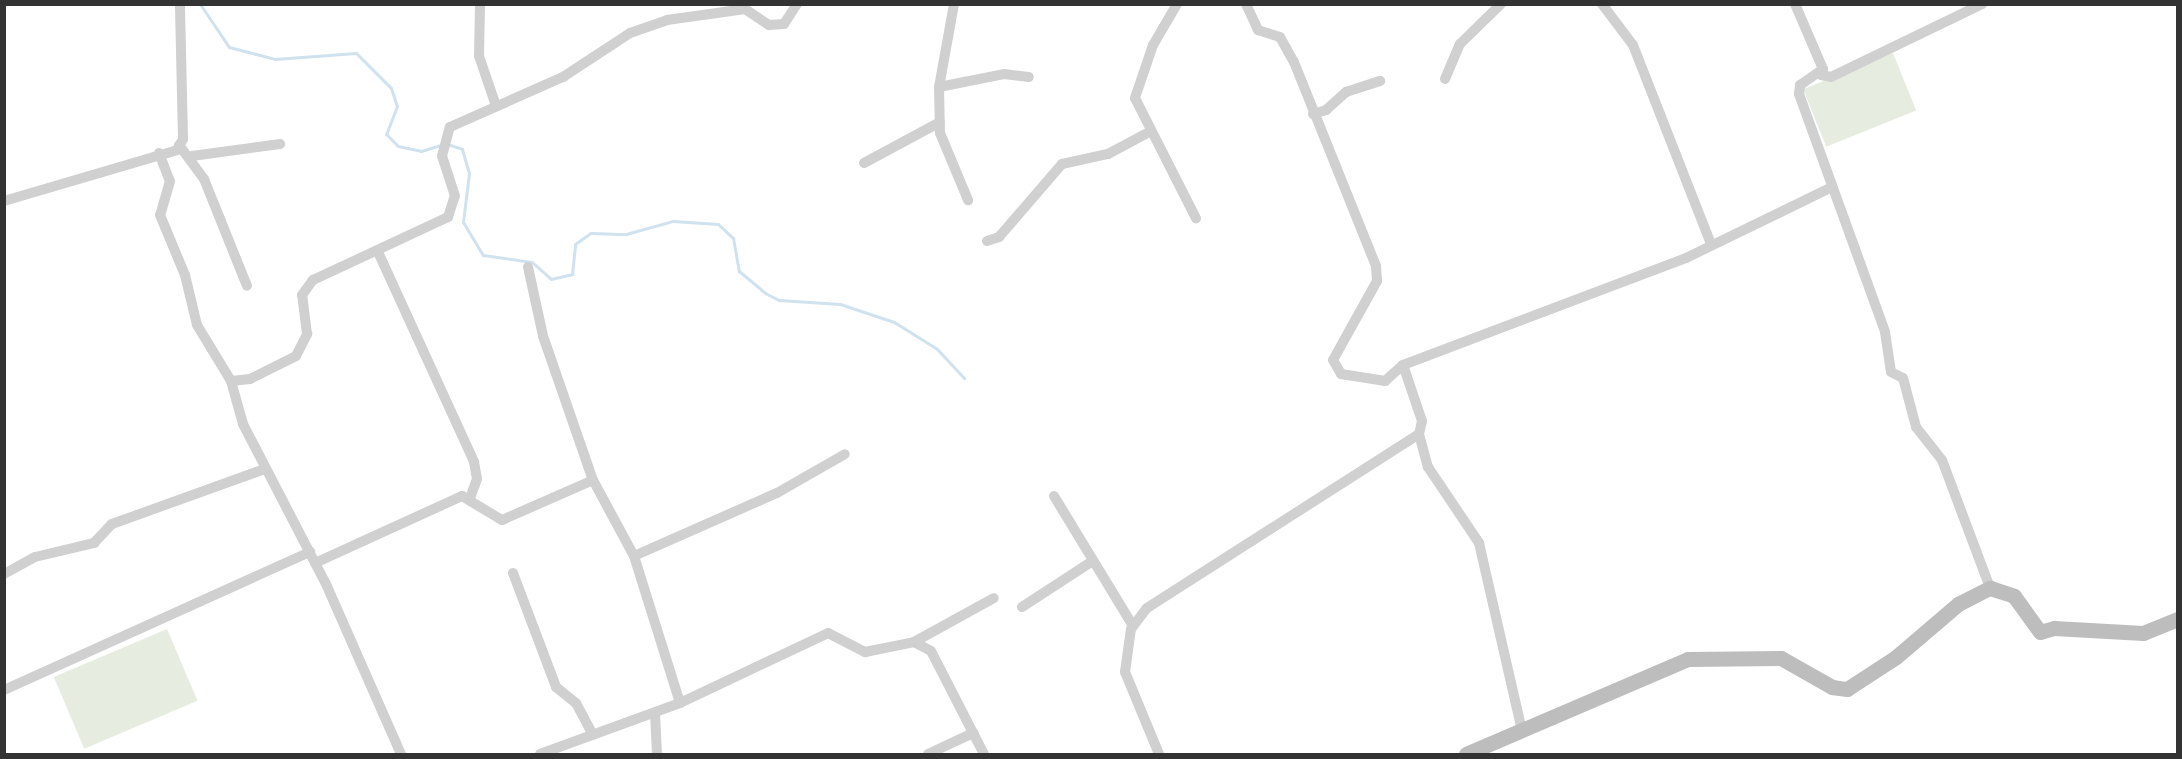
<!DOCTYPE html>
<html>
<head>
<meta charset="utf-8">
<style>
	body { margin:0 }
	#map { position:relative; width:2182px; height:759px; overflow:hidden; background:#fff; font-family:Arial,sans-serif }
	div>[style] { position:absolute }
	.green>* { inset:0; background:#e6ecdf; transform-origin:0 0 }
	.stream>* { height:3px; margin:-1.5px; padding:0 1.5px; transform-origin:1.5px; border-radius:1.5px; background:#cfe2ee }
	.street>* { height:10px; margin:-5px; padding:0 5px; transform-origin:5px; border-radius:5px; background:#d0d0d0 }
	.secondary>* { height:15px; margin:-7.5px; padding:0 7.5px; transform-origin:7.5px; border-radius:7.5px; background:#bdbdbd }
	span { translate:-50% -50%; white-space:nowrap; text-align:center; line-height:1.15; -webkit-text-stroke:6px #fff; paint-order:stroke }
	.frame { position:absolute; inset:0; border:6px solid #333; pointer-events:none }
</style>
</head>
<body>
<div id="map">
	<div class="green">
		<i style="left:1893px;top:53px;width:62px;height:97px;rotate:68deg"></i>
		<i style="left:167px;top:629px;width:78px;height:123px;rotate:67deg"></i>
	</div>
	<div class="stream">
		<i style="left:200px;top:4px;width:52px;rotate:56deg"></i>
		<i style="left:229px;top:47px;width:48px;rotate:14.6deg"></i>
		<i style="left:275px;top:59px;width:81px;rotate:-4.2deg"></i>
		<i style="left:356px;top:53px;width:49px;rotate:45deg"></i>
		<i style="left:391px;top:88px;width:19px;rotate:72deg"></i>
		<i style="left:397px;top:106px;width:30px;rotate:111deg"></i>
		<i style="left:386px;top:134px;width:17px;rotate:45deg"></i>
		<i style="left:398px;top:146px;width:24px;rotate:12deg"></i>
		<i style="left:421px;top:151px;width:21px;rotate:-17deg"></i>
		<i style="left:447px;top:144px;width:16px;rotate:18deg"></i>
		<i style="left:462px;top:149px;width:25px;rotate:74deg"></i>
		<i style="left:469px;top:173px;width:49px;rotate:97deg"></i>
		<i style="left:463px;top:222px;width:39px;rotate:59deg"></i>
		<i style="left:483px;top:255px;width:49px;rotate:8.1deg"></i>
		<i style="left:532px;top:262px;width:25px;rotate:42deg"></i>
		<i style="left:551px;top:279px;width:22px;rotate:-13deg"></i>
		<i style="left:572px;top:274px;width:30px;rotate:-84deg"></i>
		<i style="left:575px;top:244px;width:19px;rotate:-35deg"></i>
		<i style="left:591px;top:233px;width:35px;rotate:2deg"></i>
		<i style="left:626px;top:234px;width:49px;rotate:-15.5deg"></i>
		<i style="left:673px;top:221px;width:45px;rotate:3.8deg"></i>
		<i style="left:718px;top:224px;width:21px;rotate:43deg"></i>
		<i style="left:733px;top:238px;width:34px;rotate:80deg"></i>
		<i style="left:739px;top:271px;width:34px;rotate:40deg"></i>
		<i style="left:765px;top:293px;width:16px;rotate:27deg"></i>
		<i style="left:779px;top:300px;width:61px;rotate:3.8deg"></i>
		<i style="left:840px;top:304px;width:57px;rotate:18.4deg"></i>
		<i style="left:894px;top:322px;width:51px;rotate:32.1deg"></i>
		<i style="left:937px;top:349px;width:40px;rotate:47deg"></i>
	</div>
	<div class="street">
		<i style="left:480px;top:4px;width:52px;rotate:91.1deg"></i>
		<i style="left:479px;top:56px;width:53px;rotate:71.2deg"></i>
		<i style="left:954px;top:4px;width:84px;rotate:100.2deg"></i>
		<i style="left:939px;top:87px;width:46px;rotate:88.8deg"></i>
		<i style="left:940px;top:133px;width:73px;rotate:67.3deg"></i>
		<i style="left:1177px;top:4px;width:48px;rotate:120.3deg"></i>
		<i style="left:1153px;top:45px;width:56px;rotate:108.8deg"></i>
		<i style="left:1135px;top:98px;width:135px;rotate:63.1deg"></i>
		<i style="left:1246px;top:4px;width:29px;rotate:65deg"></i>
		<i style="left:1258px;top:30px;width:23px;rotate:18deg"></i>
		<i style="left:1280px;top:37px;width:29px;rotate:61deg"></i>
		<i style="left:1294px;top:62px;width:220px;rotate:68.1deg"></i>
		<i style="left:1376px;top:266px;width:15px;rotate:86deg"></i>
		<i style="left:1377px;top:281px;width:90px;rotate:119.1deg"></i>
		<i style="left:1333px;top:360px;width:16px;rotate:60deg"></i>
		<i style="left:1341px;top:374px;width:45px;rotate:9deg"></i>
		<i style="left:1385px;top:381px;width:24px;rotate:-42deg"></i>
		<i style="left:1602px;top:4px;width:51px;rotate:52.9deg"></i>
		<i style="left:1633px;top:45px;width:214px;rotate:68.6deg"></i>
		<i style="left:1795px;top:4px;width:71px;rotate:66.7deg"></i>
		<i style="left:1823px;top:69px;width:28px;rotate:145deg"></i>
		<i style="left:1800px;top:85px;width:9px;rotate:96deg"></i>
		<i style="left:1799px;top:94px;width:253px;rotate:70.1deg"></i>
		<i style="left:1885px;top:332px;width:40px;rotate:81.5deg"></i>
		<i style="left:1891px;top:372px;width:13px;rotate:27deg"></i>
		<i style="left:1903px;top:378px;width:51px;rotate:75.1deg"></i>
		<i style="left:1916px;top:427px;width:42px;rotate:51.8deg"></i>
		<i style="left:1942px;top:460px;width:137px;rotate:69.4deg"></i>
		<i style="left:1821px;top:75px;width:10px;rotate:11deg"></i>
		<i style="left:1831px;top:77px;width:168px;rotate:-25.8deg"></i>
		<i style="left:1445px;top:79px;width:38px;rotate:-67deg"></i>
		<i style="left:1460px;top:44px;width:57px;rotate:-44.3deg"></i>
		<i style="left:939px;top:87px;width:66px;rotate:-11.3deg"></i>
		<i style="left:1004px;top:74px;width:25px;rotate:7deg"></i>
		<i style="left:1313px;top:114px;width:14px;rotate:-17deg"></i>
		<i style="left:1326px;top:110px;width:27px;rotate:-42deg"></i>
		<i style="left:1346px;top:92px;width:36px;rotate:-18deg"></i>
		<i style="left:179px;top:145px;width:42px;rotate:53.7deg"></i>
		<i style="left:204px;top:179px;width:115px;rotate:68.1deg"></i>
		<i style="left:159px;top:153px;width:30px;rotate:69deg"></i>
		<i style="left:170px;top:181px;width:35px;rotate:106deg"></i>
		<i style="left:160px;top:215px;width:65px;rotate:67.4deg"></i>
		<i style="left:185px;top:275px;width:51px;rotate:76.5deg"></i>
		<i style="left:197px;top:325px;width:66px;rotate:58.7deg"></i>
		<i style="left:231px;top:381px;width:45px;rotate:74.4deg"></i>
		<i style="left:243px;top:424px;width:180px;rotate:62.6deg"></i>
		<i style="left:326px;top:584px;width:186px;rotate:66.2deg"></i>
		<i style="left:192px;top:156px;width:89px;rotate:-7.8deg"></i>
		<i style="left:864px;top:163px;width:86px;rotate:-28.3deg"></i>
		<i style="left:4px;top:201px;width:180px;rotate:-16.4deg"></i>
		<i style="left:177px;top:150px;width:13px;rotate:-61deg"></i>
		<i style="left:183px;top:139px;width:135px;rotate:-91.3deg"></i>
		<i style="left:987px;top:241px;width:13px;rotate:-18deg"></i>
		<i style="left:999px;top:237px;width:96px;rotate:-49.2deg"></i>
		<i style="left:1062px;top:164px;width:47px;rotate:-12.3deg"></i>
		<i style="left:1108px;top:154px;width:47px;rotate:-28.2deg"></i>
		<i style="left:378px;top:252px;width:231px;rotate:65.4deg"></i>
		<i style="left:474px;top:462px;width:17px;rotate:80deg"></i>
		<i style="left:477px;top:479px;width:20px;rotate:110deg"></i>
		<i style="left:528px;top:267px;width:71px;rotate:77.7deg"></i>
		<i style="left:543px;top:336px;width:152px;rotate:70.9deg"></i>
		<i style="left:593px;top:480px;width:86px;rotate:61.7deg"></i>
		<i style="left:634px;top:556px;width:154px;rotate:72.6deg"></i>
		<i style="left:231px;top:381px;width:19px;rotate:-6deg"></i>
		<i style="left:250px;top:379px;width:51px;rotate:-26.6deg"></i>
		<i style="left:296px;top:356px;width:25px;rotate:-63deg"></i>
		<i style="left:307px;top:334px;width:39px;rotate:-97deg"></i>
		<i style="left:302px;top:295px;width:19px;rotate:-54deg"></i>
		<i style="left:313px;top:280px;width:149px;rotate:-25deg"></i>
		<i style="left:448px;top:217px;width:22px;rotate:-72deg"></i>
		<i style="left:455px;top:196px;width:42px;rotate:-108deg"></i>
		<i style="left:442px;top:156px;width:30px;rotate:-75deg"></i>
		<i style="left:450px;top:127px;width:124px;rotate:-23.9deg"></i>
		<i style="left:563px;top:77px;width:80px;rotate:-33.3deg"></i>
		<i style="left:630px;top:33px;width:39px;rotate:-19deg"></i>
		<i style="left:667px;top:20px;width:79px;rotate:-8deg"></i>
		<i style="left:745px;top:9px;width:29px;rotate:34deg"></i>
		<i style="left:769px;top:25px;width:15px;rotate:-4deg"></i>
		<i style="left:784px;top:24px;width:24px;rotate:-57deg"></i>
		<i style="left:1419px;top:434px;width:34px;rotate:75deg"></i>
		<i style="left:1428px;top:467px;width:92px;rotate:56.1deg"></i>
		<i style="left:1479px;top:543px;width:192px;rotate:77.1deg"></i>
		<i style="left:1054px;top:496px;width:152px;rotate:58.7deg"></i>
		<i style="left:634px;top:556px;width:156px;rotate:-23.8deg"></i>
		<i style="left:777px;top:493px;width:78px;rotate:-29.8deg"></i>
		<i style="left:315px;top:563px;width:162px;rotate:-24.5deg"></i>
		<i style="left:462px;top:496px;width:47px;rotate:31deg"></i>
		<i style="left:502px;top:520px;width:99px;rotate:-23.7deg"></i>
		<i style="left:513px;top:573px;width:122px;rotate:69.3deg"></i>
		<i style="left:556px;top:687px;width:26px;rotate:39deg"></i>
		<i style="left:576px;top:703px;width:36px;rotate:62deg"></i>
		<i style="left:4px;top:574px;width:35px;rotate:-29deg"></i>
		<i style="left:35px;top:557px;width:61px;rotate:-13.3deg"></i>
		<i style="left:94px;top:543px;width:26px;rotate:-47deg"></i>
		<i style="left:112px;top:524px;width:163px;rotate:-19.8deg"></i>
		<i style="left:1022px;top:607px;width:82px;rotate:-33.1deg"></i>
		<i style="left:914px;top:642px;width:91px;rotate:-28.8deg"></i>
		<i style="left:4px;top:690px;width:336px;rotate:-24.3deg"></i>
		<i style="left:655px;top:713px;width:41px;rotate:87.2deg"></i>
		<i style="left:540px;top:754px;width:149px;rotate:-20deg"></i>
		<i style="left:680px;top:703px;width:164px;rotate:-25.3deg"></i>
		<i style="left:828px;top:633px;width:42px;rotate:27.2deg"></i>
		<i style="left:865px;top:652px;width:50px;rotate:-11.5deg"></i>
		<i style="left:914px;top:642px;width:19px;rotate:28deg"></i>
		<i style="left:931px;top:651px;width:116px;rotate:62.8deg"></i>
		<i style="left:928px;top:754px;width:50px;rotate:-25deg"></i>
		<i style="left:1159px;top:754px;width:89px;rotate:-112.5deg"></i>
		<i style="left:1125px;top:672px;width:43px;rotate:-82.1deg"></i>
		<i style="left:1131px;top:629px;width:26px;rotate:-53deg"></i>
		<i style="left:1147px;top:608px;width:323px;rotate:-32.6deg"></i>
		<i style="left:1419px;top:434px;width:13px;rotate:-77deg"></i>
		<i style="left:1422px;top:421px;width:59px;rotate:-108.7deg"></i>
		<i style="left:1403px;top:365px;width:303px;rotate:-20.7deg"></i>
		<i style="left:1686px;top:258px;width:160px;rotate:-25.9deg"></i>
	</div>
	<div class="secondary">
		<i style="left:1466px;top:754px;width:241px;rotate:-23.2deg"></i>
		<i style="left:1688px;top:659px;width:93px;rotate:-0.6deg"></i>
		<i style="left:1781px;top:658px;width:59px;rotate:29.6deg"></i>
		<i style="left:1832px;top:687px;width:15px;rotate:8deg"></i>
		<i style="left:1847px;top:689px;width:59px;rotate:-33.1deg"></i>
		<i style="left:1896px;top:657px;width:82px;rotate:-40.5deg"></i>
		<i style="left:1958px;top:604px;width:36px;rotate:-27deg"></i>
		<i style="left:1990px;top:588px;width:25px;rotate:18deg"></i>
		<i style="left:2014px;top:596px;width:44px;rotate:54.2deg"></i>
		<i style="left:2040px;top:632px;width:15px;rotate:-16deg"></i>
		<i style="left:2054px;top:628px;width:89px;rotate:3.2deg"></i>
		<i style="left:2143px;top:633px;width:38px;rotate:-22deg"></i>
	</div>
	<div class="frame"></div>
</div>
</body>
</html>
